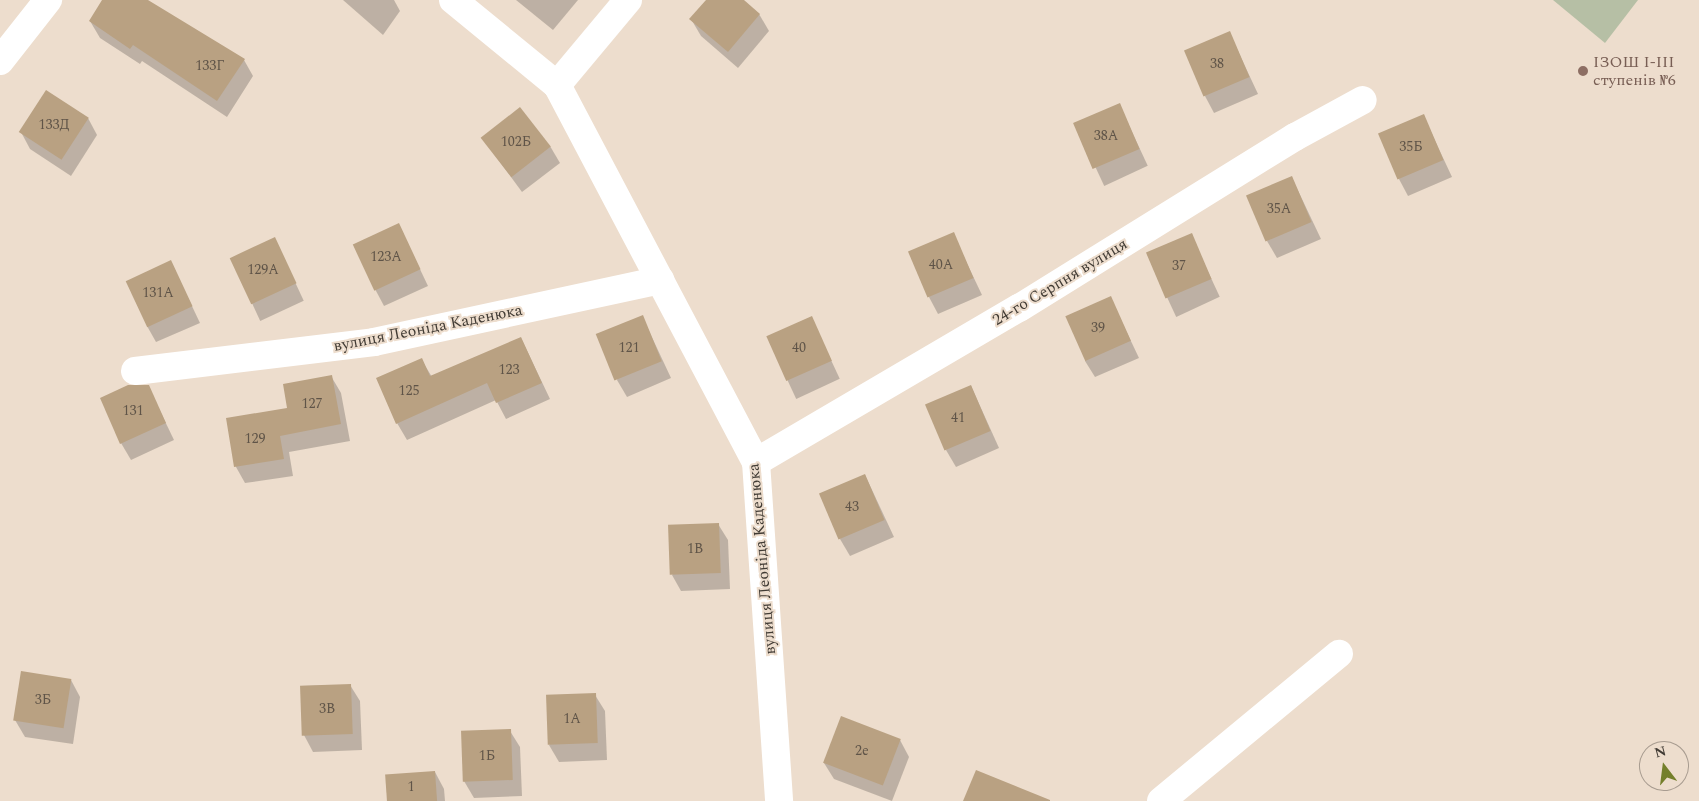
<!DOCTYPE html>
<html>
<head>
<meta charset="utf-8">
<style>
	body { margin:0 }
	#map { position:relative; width:1699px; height:801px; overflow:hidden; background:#edddcd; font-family:Spectral,serif }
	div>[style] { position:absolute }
	.green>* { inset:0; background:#b6bfa5 }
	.shadow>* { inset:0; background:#0003; transform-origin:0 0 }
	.building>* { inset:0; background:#b9a182; transform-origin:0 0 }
	.minor>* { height:28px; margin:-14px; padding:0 14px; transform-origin:14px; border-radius:14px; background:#fff }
	.dots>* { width:14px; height:14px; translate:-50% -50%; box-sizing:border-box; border:2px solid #edddcd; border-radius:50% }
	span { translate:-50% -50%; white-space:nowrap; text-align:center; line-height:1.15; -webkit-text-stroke:4px #edddcd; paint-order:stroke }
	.number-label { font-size:14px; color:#5f5448 }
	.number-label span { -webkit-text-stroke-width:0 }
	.education-label { font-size:16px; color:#785e54 }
	.left { translate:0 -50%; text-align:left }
	.street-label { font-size:16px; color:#413b34 }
	.north { position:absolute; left:1639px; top:741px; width:50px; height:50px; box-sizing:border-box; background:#edddcd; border:1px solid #a89c90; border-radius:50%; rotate:345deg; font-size:14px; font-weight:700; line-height:20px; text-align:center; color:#413b34 }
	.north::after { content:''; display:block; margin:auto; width:18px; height:22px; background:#747f2b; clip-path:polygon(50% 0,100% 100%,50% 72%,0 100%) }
</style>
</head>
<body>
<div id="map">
	<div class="green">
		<i style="clip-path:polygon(1553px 0,1638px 0,1605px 43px)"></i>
	</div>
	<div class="shadow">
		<i style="clip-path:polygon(104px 0,146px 0,244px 60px,253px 76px,227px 117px,142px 61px,140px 64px,100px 38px,90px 21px)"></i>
		<i style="clip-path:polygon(343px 0,394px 0,400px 11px,383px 35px)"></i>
		<i style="clip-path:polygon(516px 0,578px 0,553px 30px)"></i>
		<i style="clip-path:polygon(707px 0,743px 0,759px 14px,769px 31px,738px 68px,701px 36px,691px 19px)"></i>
		<i style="clip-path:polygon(1229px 32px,1258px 94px,1214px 113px,1205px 96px)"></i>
		<i style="left:1119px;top:104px;width:68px;height:48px;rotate:65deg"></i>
		<i style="clip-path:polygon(1423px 115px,1452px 177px,1408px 196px,1399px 179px)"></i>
		<i style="clip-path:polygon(88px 118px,97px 135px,71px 176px,30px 149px,21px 132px)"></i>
		<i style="clip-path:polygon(483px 139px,550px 146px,560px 163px,522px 192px)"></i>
		<i style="clip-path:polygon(1292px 178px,1321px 239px,1277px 258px,1267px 241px)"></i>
		<i style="clip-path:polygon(399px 225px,428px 286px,384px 306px,375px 289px)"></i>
		<i style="clip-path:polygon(953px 234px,982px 295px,938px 314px,929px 297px)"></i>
		<i style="left:1191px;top:235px;width:68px;height:48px;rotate:65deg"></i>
		<i style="left:275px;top:239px;width:68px;height:48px;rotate:65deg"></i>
		<i style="clip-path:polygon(171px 262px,200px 323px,156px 342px,147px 326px)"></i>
		<i style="clip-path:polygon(1110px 297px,1139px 358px,1095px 377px,1085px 361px)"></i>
		<i style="clip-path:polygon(642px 316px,671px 378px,627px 397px,617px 380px)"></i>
		<i style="left:811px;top:317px;width:68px;height:48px;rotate:65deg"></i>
		<i style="clip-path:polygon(521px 338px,550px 399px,506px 419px,496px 400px,407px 440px,397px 423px,421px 359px,432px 377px)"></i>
		<i style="clip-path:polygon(331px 376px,341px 393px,350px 441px,289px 452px,293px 476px,245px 483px,236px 467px,227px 419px,289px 409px)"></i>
		<i style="clip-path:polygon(148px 386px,174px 440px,131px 460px,121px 443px)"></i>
		<i style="clip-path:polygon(971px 386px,999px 448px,956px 467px,946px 450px)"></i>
		<i style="clip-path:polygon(865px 475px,894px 537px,850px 556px,840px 539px)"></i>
		<i style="clip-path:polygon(718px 524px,728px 540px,730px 589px,681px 591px,672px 575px)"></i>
		<i style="clip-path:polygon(71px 680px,80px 697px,73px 744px,25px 737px,15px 720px)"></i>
		<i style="clip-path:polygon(350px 685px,360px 701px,362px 750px,313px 752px,304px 735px,301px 686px)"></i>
		<i style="clip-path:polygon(595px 695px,605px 711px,607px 760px,559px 762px,549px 745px)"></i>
		<i style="clip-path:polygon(510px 731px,520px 747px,522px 796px,474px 798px,464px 781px)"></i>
		<i style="clip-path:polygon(900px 740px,909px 757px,892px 801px,834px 779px,824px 763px)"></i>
		<i style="clip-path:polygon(435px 772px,444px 789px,445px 801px,388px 801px)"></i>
	</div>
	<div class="building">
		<i style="clip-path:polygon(102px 0,148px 0,245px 59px,217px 101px,133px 45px,130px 49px,89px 21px)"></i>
		<i style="clip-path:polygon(706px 0,744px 0,760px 14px,728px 52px,689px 19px)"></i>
		<i style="left:1230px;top:31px;width:50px;height:50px;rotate:67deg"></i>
		<i style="left:46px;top:90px;width:51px;height:50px;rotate:33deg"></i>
		<i style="left:1120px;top:103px;width:50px;height:51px;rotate:67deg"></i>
		<i style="left:520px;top:107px;width:50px;height:50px;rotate:52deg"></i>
		<i style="left:1424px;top:114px;width:50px;height:50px;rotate:67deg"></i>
		<i style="left:1292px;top:176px;width:50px;height:50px;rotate:67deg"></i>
		<i style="left:399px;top:223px;width:51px;height:51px;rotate:65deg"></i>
		<i style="left:954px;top:232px;width:50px;height:50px;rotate:67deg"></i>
		<i style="left:1192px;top:233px;width:50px;height:50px;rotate:67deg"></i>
		<i style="left:275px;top:237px;width:51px;height:50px;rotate:65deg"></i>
		<i style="left:171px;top:260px;width:51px;height:50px;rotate:65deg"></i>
		<i style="left:1111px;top:296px;width:49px;height:50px;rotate:66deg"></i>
		<i style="left:643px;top:315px;width:50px;height:51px;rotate:68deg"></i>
		<i style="left:812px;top:316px;width:49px;height:50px;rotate:66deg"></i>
		<i style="clip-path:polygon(521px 337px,542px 383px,496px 403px,487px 383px,396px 424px,376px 378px,422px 358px,430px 376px)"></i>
		<i style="clip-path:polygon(332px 375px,341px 424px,280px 436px,284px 459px,234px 467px,226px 418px,287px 408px,283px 384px)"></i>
		<i style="clip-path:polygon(128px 385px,149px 385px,166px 423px,120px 444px,100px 398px)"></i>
		<i style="left:971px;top:385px;width:50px;height:50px;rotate:67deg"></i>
		<i style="left:865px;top:474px;width:50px;height:50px;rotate:67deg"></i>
		<i style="left:719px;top:523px;width:50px;height:51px;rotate:88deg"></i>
		<i style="left:21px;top:671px;width:51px;height:50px;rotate:9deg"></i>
		<i style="left:351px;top:684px;width:50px;height:51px;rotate:88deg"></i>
		<i style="left:596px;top:693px;width:50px;height:50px;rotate:88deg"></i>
		<i style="left:841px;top:716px;width:64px;height:50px;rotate:21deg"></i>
		<i style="left:511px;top:729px;width:51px;height:50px;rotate:88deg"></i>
		<i style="clip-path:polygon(976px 770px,1050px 800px,1050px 801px,963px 801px)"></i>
		<i style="left:435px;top:771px;width:30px;height:50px;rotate:86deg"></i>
	</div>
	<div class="minor">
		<i style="left:453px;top:0;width:134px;rotate:39.3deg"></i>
		<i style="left:628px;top:0;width:111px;rotate:129.9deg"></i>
		<i style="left:557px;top:85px;width:426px;rotate:62.2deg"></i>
		<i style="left:756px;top:462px;width:340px;rotate:86.1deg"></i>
		<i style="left:0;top:61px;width:78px;rotate:-51.8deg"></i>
		<i style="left:135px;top:371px;width:241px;rotate:-6.9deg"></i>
		<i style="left:374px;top:342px;width:293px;rotate:-12.2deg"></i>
		<i style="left:756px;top:462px;width:305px;rotate:-30.4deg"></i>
		<i style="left:1019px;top:308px;width:325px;rotate:-31.8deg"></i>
		<i style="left:1295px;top:137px;width:77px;rotate:-28.6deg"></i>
		<i style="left:1161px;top:801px;width:231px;rotate:-39.6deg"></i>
	</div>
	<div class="dots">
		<i style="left:1583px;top:71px;background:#8d6e63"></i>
	</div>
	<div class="number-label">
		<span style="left:1217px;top:64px">38</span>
		<span style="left:210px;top:66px">133Г</span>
		<span style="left:54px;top:125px">133Д</span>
		<span style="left:1106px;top:136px">38А</span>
		<span style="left:516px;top:142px">102Б</span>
		<span style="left:1411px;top:147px">35Б</span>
		<span style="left:1279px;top:209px">35А</span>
		<span style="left:386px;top:257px">123А</span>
		<span style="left:941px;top:265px">40А</span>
		<span style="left:1179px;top:266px">37</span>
		<span style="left:263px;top:270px">129А</span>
		<span style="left:158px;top:293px">131А</span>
		<span style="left:1098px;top:328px">39</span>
		<span style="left:629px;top:348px">121</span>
		<span style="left:799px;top:348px">40</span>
		<span style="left:509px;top:370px">123</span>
		<span style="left:409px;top:391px">125</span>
		<span style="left:312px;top:404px">127</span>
		<span style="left:133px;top:411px">131</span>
		<span style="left:958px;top:418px">41</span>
		<span style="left:255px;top:439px">129</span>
		<span style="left:852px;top:507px">43</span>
		<span style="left:695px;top:549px">1В</span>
		<span style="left:43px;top:700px">3Б</span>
		<span style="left:327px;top:709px">3В</span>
		<span style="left:572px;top:719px">1А</span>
		<span style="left:862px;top:751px">2е</span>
		<span style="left:487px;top:756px">1Б</span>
		<span style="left:411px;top:787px">1</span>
	</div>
	<div class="education-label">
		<span class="left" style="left:1593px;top:71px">ІЗОШ І-ІІІ<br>ступенів №6</span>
	</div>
	<div class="street-label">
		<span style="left:1060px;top:282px;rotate:-31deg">24-го Серпня вулиця</span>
		<span style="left:428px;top:328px;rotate:-11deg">вулиця Леоніда Каденюка</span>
		<span style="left:762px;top:559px;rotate:-95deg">вулиця Леоніда Каденюка</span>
	</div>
	<div class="north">N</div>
</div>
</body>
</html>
